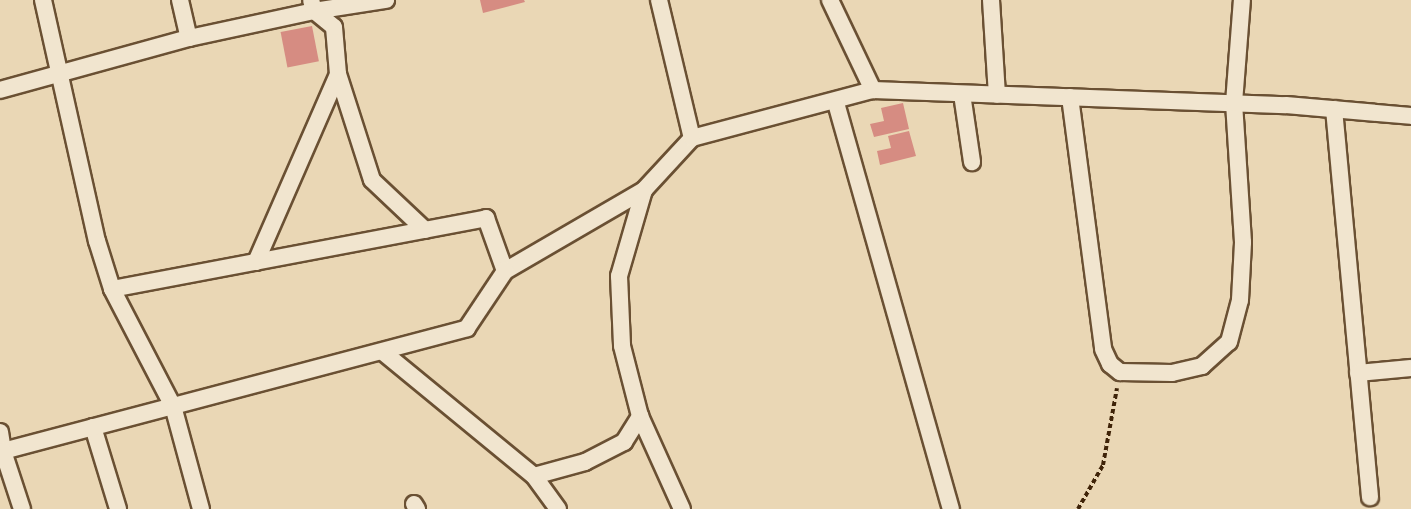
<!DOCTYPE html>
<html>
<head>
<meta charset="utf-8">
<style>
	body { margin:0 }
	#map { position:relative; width:1411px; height:509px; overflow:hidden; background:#ead7b5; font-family:"IM FELL Great Primer",serif }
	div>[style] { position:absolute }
	.building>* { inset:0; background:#d68c82; transform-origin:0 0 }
	.path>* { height:4px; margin-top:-2px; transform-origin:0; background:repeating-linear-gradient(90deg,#3f2308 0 4.5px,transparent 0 7.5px) }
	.roads { filter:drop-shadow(2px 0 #6a5033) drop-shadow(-2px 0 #6a5033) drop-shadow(0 2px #6a5033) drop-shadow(0 -2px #6a5033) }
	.street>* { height:16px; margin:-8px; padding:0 8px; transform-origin:8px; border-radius:8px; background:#f1e5cf }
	span { translate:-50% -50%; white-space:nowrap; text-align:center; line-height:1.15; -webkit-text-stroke:6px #f1e5cf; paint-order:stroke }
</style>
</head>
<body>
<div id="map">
	<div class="building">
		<i style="clip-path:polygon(480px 0,524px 0,525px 2px,483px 13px)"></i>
		<i style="left:312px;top:26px;width:36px;height:32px;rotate:79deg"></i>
		<i style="clip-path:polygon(903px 103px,909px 129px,874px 137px,870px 124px,884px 121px,881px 108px)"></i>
		<i style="clip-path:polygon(909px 131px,916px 156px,880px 165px,877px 151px,891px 148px,888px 136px)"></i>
	</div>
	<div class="path">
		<i style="left:1078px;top:509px;width:51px;rotate:-60.4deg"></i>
		<i style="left:1103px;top:465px;width:78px;rotate:-79.7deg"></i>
	</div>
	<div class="roads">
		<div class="street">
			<i style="left:43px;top:0;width:247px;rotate:77.4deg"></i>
			<i style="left:97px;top:241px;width:50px;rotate:72.6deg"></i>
			<i style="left:112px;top:289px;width:381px;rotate:-10.7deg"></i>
			<i style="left:486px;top:218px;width:56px;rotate:70.3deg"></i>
			<i style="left:505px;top:271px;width:161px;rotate:-30.2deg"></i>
			<i style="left:644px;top:190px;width:71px;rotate:-47.3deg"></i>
			<i style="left:692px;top:138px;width:187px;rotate:-14.9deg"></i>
			<i style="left:873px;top:90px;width:413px;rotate:2.1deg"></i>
			<i style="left:1286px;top:105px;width:125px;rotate:5deg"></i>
			<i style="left:180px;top:0;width:39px;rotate:77deg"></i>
			<i style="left:659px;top:0;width:142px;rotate:76.6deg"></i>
			<i style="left:830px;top:0;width:100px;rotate:64.5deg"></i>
			<i style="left:991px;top:0;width:95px;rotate:86.4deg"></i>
			<i style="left:314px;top:11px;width:73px;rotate:-8.7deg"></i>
			<i style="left:338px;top:74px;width:111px;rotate:72.2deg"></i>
			<i style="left:372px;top:180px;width:73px;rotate:43.3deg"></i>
			<i style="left:0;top:90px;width:196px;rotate:-15.4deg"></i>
			<i style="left:189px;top:38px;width:128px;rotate:-12.2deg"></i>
			<i style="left:314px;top:11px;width:11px;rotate:-105deg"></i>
			<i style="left:962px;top:94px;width:69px;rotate:81.6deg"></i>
			<i style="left:1070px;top:97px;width:254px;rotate:82.5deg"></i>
			<i style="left:1103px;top:349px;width:17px;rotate:65deg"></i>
			<i style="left:1110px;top:364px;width:13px;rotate:39deg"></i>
			<i style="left:1120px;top:372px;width:52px;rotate:1.1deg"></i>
			<i style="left:1172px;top:373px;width:31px;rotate:-13deg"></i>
			<i style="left:1202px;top:366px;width:36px;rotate:-42deg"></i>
			<i style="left:1229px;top:342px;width:43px;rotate:-75.3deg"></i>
			<i style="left:1240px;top:300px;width:58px;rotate:-87deg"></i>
			<i style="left:1243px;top:242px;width:139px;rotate:-93.7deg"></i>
			<i style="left:1234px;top:103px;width:103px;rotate:-85.6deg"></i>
			<i style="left:836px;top:103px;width:422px;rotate:74.2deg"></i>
			<i style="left:1334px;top:109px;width:390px;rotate:84.7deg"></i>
			<i style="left:644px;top:190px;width:90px;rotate:106.2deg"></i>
			<i style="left:619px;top:276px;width:70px;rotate:87.5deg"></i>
			<i style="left:622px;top:346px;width:72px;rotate:75.6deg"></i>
			<i style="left:640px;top:416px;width:102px;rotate:65.7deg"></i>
			<i style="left:256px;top:262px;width:205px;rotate:-66.4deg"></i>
			<i style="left:338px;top:74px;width:47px;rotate:-94.9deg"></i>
			<i style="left:334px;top:27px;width:26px;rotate:-141deg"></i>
			<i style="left:112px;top:289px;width:132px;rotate:62.5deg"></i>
			<i style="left:173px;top:406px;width:107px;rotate:74.8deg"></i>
			<i style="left:383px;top:352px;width:195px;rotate:39.4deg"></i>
			<i style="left:534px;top:476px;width:41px;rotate:54deg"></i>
			<i style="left:1358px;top:373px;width:53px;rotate:-5.4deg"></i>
			<i style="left:93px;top:427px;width:86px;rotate:73deg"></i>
			<i style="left:0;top:432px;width:19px;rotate:81deg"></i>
			<i style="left:3px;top:451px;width:480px;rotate:-14.8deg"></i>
			<i style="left:467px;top:328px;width:69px;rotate:-56.3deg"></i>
			<i style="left:0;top:451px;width:3px"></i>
			<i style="left:3px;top:451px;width:61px;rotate:71.9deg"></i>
			<i style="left:534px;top:476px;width:53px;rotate:-15.4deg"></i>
			<i style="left:585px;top:462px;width:44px;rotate:-27.1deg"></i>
			<i style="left:624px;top:442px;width:31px;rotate:-58deg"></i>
			<i style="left:414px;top:504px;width:6px;rotate:59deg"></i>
		</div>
	</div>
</div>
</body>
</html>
